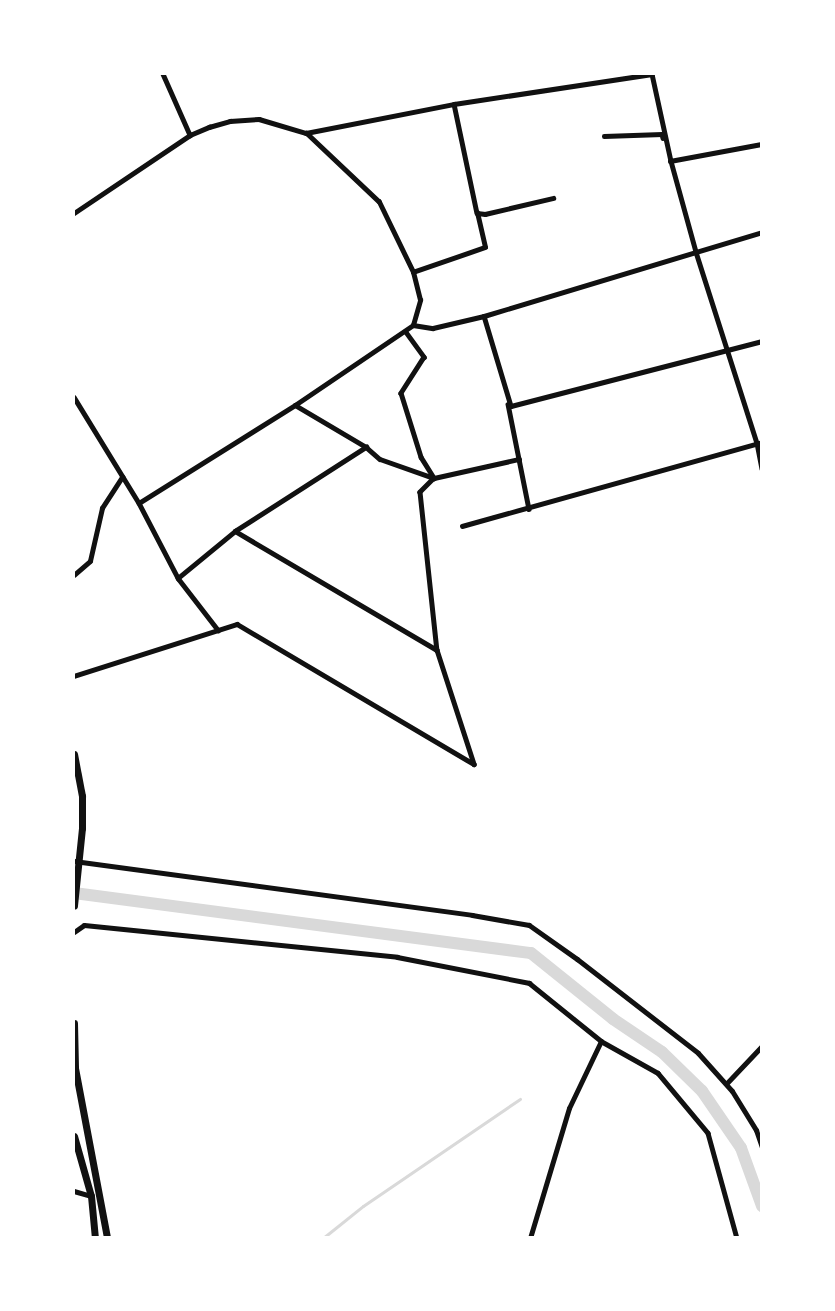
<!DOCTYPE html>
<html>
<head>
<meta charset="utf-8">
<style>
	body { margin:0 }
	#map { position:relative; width:835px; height:1311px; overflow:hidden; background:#fff; font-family:"PT Sans",sans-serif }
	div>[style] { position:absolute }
	.stream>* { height:3px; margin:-1.5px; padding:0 1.5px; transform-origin:1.5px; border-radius:1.5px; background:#d9d9d9 }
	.canal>* { height:12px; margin:-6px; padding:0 6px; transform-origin:6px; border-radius:6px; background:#d9d9d9 }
	.minor>* { height:4.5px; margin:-2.25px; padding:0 2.25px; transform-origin:2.25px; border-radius:2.25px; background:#111 }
	.tertiary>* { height:5px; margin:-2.5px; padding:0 2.5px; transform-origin:2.5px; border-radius:2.5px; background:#111 }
	.primary>* { height:7px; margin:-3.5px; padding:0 3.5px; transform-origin:3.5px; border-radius:3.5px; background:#111 }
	span { translate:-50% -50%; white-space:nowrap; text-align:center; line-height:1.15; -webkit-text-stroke:5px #fff; paint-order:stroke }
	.frame { position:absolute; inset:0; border:75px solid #fff; pointer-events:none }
</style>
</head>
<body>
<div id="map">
	<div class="stream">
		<i style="left:323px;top:1238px;width:51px;rotate:-38.7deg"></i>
		<i style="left:363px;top:1206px;width:190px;rotate:-34.3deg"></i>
	</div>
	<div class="canal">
		<i style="left:74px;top:893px;width:461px;rotate:7.5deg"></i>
		<i style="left:531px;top:953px;width:105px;rotate:38.8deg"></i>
		<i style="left:613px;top:1019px;width:59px;rotate:34deg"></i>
		<i style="left:662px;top:1052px;width:56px;rotate:44.3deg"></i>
		<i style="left:702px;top:1091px;width:69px;rotate:55.6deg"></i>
		<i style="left:741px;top:1148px;width:62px;rotate:70.1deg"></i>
	</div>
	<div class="minor">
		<i style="left:163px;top:74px;width:67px;rotate:66.1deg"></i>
		<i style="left:652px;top:74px;width:89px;rotate:77.7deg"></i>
		<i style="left:671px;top:161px;width:94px;rotate:74.6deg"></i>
		<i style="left:696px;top:252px;width:201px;rotate:72.3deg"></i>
		<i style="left:757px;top:443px;width:26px;rotate:79deg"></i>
		<i style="left:454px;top:104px;width:111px;rotate:78.1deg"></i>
		<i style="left:604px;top:136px;width:58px;rotate:-2deg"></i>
		<i style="left:662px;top:134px;width:4px;rotate:76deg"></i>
		<i style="left:670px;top:161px;width:94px;rotate:-10.5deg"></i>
		<i style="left:74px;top:213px;width:140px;rotate:-33.9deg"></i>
		<i style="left:190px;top:135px;width:21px;rotate:-23deg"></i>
		<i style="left:209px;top:127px;width:22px;rotate:-16deg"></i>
		<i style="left:230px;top:121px;width:29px;rotate:-4deg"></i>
		<i style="left:259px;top:119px;width:49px;rotate:16.6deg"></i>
		<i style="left:413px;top:272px;width:76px;rotate:-19.1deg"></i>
		<i style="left:485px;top:247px;width:35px;rotate:-103deg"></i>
		<i style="left:477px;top:213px;width:8px;rotate:7deg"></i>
		<i style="left:485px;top:214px;width:70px;rotate:-13.2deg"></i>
		<i style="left:484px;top:316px;width:94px;rotate:73.3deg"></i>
		<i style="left:511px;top:406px;width:259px;rotate:-14.5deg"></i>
		<i style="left:413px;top:325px;width:26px;rotate:-74deg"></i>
		<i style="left:420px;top:300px;width:29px;rotate:-104deg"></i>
		<i style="left:413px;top:272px;width:78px;rotate:-115.9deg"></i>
		<i style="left:379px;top:202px;width:100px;rotate:-136.6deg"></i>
		<i style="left:306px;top:133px;width:151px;rotate:-11.1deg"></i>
		<i style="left:454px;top:104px;width:200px;rotate:-8.6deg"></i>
		<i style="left:406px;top:332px;width:31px;rotate:54deg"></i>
		<i style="left:424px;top:357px;width:43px;rotate:122.6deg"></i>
		<i style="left:401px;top:393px;width:67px;rotate:72.6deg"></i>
		<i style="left:421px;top:457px;width:25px;rotate:58deg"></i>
		<i style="left:434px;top:478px;width:20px;rotate:135deg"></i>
		<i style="left:420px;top:492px;width:159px;rotate:83.9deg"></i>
		<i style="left:437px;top:650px;width:120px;rotate:72deg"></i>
		<i style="left:74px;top:397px;width:124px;rotate:58.5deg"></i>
		<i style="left:139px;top:503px;width:184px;rotate:-32.1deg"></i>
		<i style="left:295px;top:405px;width:143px;rotate:-34.1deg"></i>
		<i style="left:413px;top:325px;width:20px;rotate:9deg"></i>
		<i style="left:433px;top:328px;width:52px;rotate:-13.2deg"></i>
		<i style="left:484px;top:316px;width:290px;rotate:-16.8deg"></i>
		<i style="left:508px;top:404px;width:107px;rotate:78.7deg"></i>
		<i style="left:295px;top:405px;width:82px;rotate:30.6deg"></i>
		<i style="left:366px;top:447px;width:18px;rotate:41deg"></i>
		<i style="left:380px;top:459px;width:57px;rotate:19.4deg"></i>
		<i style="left:434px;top:478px;width:87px;rotate:-12.6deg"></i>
		<i style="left:139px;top:503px;width:85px;rotate:62.5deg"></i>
		<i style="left:178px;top:578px;width:66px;rotate:52.4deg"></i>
		<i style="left:462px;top:526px;width:312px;rotate:-15.6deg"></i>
		<i style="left:235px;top:531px;width:156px;rotate:-32.7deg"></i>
		<i style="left:74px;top:575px;width:21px;rotate:-41deg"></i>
		<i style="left:90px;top:561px;width:54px;rotate:-77.2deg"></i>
		<i style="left:102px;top:508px;width:37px;rotate:-57deg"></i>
		<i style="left:178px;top:578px;width:74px;rotate:-39.5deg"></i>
		<i style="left:235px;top:531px;width:234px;rotate:30.5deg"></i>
		<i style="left:74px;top:676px;width:171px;rotate:-17.7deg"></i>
		<i style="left:237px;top:624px;width:275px;rotate:30.6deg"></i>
		<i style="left:601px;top:1041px;width:65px;rotate:29.3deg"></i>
		<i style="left:658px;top:1073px;width:78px;rotate:50.2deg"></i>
		<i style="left:708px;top:1133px;width:109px;rotate:74.6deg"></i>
		<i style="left:726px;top:1084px;width:52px;rotate:-46.5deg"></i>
		<i style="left:74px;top:1191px;width:18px;rotate:16deg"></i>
	</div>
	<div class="tertiary">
		<i style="left:74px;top:861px;width:402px;rotate:7.7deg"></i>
		<i style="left:472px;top:915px;width:58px;rotate:10deg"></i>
		<i style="left:529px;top:925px;width:59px;rotate:35.3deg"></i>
		<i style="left:577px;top:959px;width:153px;rotate:37.8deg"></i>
		<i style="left:698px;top:1053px;width:51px;rotate:48.2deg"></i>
		<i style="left:732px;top:1091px;width:46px;rotate:58.4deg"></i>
		<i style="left:756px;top:1130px;width:18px;rotate:71deg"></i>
		<i style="left:74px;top:932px;width:12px;rotate:-35deg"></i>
		<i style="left:84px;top:925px;width:315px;rotate:5.8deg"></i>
		<i style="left:397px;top:957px;width:135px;rotate:11.1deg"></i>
		<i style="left:529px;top:983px;width:92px;rotate:38.9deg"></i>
		<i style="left:601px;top:1041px;width:74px;rotate:115.5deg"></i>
		<i style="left:569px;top:1108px;width:136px;rotate:106.7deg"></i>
	</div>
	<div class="primary">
		<i style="left:74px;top:754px;width:43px;rotate:79.2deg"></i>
		<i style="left:82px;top:796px;width:32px;rotate:90deg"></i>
		<i style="left:82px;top:828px;width:78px;rotate:95.9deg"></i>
		<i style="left:74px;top:1023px;width:45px;rotate:88.7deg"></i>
		<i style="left:75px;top:1068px;width:173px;rotate:79.3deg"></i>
		<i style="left:74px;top:1136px;width:62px;rotate:74.2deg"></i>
		<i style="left:91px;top:1196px;width:42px;rotate:84.6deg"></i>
	</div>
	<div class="frame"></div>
</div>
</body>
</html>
